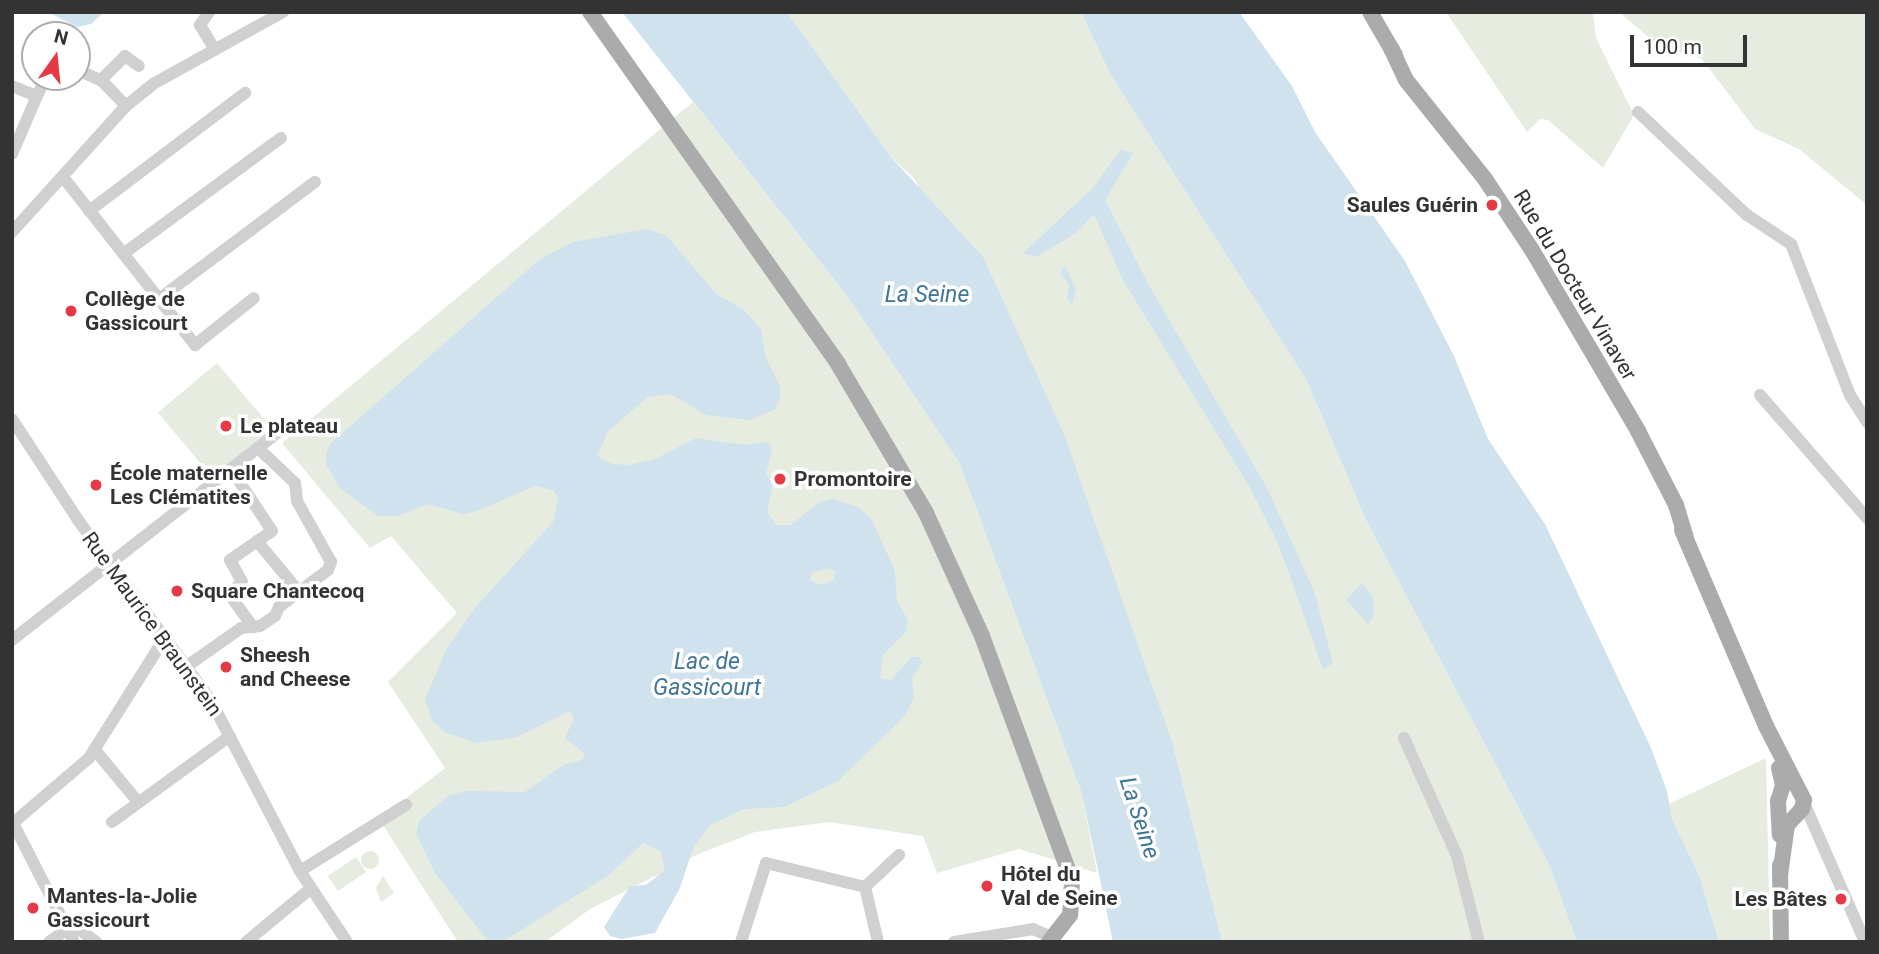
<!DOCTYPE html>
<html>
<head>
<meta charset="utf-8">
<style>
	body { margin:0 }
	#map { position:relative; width:1879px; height:954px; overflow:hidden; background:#fff; font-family:Roboto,sans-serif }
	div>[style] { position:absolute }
	.green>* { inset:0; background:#e6ecdf; transform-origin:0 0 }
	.round { border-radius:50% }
	.water>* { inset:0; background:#cfe2ee }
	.minor>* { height:12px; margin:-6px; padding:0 6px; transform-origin:6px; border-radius:6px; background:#d0d0d0 }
	.major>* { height:16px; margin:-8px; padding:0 8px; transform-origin:8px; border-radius:8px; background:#ababab }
	.dots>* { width:19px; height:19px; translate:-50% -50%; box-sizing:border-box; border:4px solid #fff; border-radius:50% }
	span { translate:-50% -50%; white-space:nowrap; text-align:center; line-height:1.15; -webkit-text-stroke:7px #fff; paint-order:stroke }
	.poi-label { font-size:21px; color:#333; font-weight:700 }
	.right { translate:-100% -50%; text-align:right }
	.left { translate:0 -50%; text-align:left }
	.street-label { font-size:21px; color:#333 }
	.water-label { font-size:23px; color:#3f7597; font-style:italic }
	.frame { position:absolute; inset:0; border:14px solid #333; pointer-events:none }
	.north { position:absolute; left:21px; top:21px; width:70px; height:70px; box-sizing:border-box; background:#fff; border:2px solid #adadad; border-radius:50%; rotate:15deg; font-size:19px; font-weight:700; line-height:28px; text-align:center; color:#333 }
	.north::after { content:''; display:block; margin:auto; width:24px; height:32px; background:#e63946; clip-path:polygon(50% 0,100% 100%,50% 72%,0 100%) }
	.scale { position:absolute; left:1630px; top:35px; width:117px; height:32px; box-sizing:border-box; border:4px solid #333; border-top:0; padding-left:9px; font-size:21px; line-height:24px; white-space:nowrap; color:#333; -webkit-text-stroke:5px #fff; paint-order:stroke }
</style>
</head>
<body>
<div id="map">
	<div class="green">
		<i style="clip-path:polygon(787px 12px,1081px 12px,1110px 74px,1306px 379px,1366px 520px,1550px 867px,1577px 942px,1222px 942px,1173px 745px,915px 179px,891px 157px)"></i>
		<i style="clip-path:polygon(1446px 12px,1593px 12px,1596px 38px,1634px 115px,1603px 168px,1548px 120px,1540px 119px,1527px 132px)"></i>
		<i style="clip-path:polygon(1619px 12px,1867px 12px,1867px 205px,1799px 149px,1755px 129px,1702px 59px,1658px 45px)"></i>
		<i style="clip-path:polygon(693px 102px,845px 293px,959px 462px,1082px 794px,1097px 873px,1019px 849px,937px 873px,923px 836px,829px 822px,755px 832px,701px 853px,590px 909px,545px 942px,458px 942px,379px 819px,445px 768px,388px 682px,457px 613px,391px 536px,370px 548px,282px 443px)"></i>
		<i style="left:217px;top:363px;width:87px;height:77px;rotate:50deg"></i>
		<i style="clip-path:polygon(1766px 758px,1770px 942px,1719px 942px,1699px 875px,1672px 819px,1669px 804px)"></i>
		<i class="round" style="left:361px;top:851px;width:18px;height:18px"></i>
		<i style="left:356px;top:857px;width:18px;height:34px;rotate:56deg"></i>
		<i style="clip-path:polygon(383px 876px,394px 893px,381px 902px,376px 888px)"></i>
	</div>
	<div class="water">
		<i style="clip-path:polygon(48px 12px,104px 12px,91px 24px,77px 27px)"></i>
		<i style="clip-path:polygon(622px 12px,787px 12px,891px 157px,983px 257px,1064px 434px,1173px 745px,1222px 942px,1113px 942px,1082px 794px,959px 462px,845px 293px)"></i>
		<i style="clip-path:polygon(1081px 12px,1239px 12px,1292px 86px,1315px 132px,1405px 261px,1454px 356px,1488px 439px,1545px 524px,1651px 748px,1667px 791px,1672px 819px,1699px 875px,1719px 942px,1577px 942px,1550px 867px,1366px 520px,1306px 379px,1110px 74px)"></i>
		<i style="clip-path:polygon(1120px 150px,1133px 153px,1105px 200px,1151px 289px,1267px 488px,1314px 591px,1333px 663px,1323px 669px,1278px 543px,1249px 486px,1123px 280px,1094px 214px,1077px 232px,1037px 257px,1023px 253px,1094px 187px)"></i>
		<i style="clip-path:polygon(evenodd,648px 229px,667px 236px,716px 294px,743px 309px,761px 329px,765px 356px,780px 386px,780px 398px,775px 409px,750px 420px,706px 415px,671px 394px,648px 397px,608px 431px,597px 456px,612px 464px,628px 465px,653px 460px,696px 438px,744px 445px,768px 442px,772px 449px,766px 474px,773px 484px,767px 512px,776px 525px,791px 525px,819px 502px,832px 499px,858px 507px,872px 520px,895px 571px,897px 601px,908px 620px,906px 632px,883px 655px,880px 678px,891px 680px,912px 657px,919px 657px,922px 662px,912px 679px,914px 697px,905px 716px,838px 781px,784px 807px,744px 809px,710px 825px,693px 848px,680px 888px,655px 933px,621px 939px,610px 936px,604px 927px,630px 886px,646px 885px,665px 870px,661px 852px,643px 843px,609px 875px,515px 934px,505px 940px,487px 940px,435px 873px,416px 833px,420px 820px,449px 795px,467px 791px,525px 792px,565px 764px,582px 760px,585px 754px,565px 738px,574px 718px,570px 711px,517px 737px,477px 743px,445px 732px,432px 721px,425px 700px,446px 650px,473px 610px,553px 522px,558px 497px,553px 490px,535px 486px,477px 511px,463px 514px,428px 504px,397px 516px,378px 516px,340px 488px,326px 464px,326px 454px,331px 443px,540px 259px,573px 242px,648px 229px,827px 568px,835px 571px,834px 580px,822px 585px,810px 581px,811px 573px,827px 568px)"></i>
		<i style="clip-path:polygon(1065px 266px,1076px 289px,1072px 304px,1067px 299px,1069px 284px,1060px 273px)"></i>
		<i style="clip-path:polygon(1362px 583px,1373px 598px,1374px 615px,1368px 624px,1346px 600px)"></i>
	</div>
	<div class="minor">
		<i style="left:209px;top:12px;width:16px;rotate:125deg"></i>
		<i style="left:200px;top:25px;width:29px;rotate:59deg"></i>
		<i style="left:77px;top:70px;width:26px;rotate:23deg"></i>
		<i style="left:101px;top:80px;width:36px;rotate:46deg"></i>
		<i style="left:101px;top:80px;width:34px;rotate:-45deg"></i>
		<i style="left:125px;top:56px;width:17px;rotate:36deg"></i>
		<i style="left:12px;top:86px;width:27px;rotate:22deg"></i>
		<i style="left:37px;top:96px;width:21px;rotate:-65deg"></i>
		<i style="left:1638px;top:112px;width:150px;rotate:43.4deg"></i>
		<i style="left:1747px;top:215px;width:53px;rotate:33.4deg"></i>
		<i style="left:1791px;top:244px;width:162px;rotate:68.7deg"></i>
		<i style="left:1850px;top:395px;width:32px;rotate:58deg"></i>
		<i style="left:12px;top:154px;width:63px;rotate:-66.7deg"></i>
		<i style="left:63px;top:177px;width:214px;rotate:51.8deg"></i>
		<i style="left:195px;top:345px;width:75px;rotate:-38.5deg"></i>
		<i style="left:89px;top:211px;width:196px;rotate:-37.1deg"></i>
		<i style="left:12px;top:232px;width:170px;rotate:-47.9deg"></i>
		<i style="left:126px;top:106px;width:35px;rotate:-39deg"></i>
		<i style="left:153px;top:84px;width:149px;rotate:-29deg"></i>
		<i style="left:123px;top:254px;width:196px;rotate:-36.3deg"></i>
		<i style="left:159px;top:299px;width:195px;rotate:-36.9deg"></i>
		<i style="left:1760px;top:395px;width:163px;rotate:49deg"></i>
		<i style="left:12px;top:419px;width:121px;rotate:56.8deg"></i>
		<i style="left:78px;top:520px;width:222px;rotate:53.6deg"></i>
		<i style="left:210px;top:699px;width:194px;rotate:62.4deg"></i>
		<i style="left:300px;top:871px;width:85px;rotate:56.5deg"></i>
		<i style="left:231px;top:469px;width:74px;rotate:56.5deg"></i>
		<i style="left:272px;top:531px;width:51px;rotate:145.4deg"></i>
		<i style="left:230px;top:560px;width:25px;rotate:61deg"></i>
		<i style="left:242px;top:582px;width:18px;rotate:137deg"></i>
		<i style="left:229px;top:594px;width:41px;rotate:54deg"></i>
		<i style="left:257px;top:541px;width:66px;rotate:50.5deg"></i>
		<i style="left:12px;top:640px;width:338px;rotate:-38deg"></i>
		<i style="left:187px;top:666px;width:66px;rotate:-35.1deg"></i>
		<i style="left:241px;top:628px;width:19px;rotate:-6deg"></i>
		<i style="left:260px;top:626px;width:18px;rotate:-34deg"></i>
		<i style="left:275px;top:616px;width:10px;rotate:-66deg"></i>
		<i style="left:279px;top:607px;width:61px;rotate:-37.1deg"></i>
		<i style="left:328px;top:570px;width:9px;rotate:-69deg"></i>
		<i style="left:331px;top:562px;width:70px;rotate:-119.1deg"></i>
		<i style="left:297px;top:501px;width:18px;rotate:-96deg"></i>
		<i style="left:295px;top:483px;width:51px;rotate:-136.6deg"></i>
		<i style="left:1404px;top:738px;width:129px;rotate:65.8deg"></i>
		<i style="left:1457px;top:856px;width:89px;rotate:75.7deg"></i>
		<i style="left:95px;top:750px;width:67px;rotate:50.4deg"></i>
		<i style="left:1804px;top:803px;width:152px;rotate:66.3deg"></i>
		<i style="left:12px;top:821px;width:136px;rotate:62.9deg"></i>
		<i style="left:112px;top:822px;width:146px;rotate:-36.1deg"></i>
		<i style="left:13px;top:823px;width:100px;rotate:-40.5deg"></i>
		<i style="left:89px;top:758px;width:128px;rotate:-57.8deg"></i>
		<i style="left:157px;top:650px;width:14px;rotate:-39deg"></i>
		<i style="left:300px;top:871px;width:125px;rotate:-31.9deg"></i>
		<i style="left:865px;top:887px;width:47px;rotate:-43.3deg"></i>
		<i style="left:49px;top:942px;width:29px;rotate:-35deg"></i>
		<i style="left:73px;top:925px;width:29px;rotate:36deg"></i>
		<i style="left:246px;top:942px;width:83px;rotate:-39.6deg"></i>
		<i style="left:741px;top:942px;width:83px;rotate:-72.4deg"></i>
		<i style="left:766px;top:863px;width:102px;rotate:13.6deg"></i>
		<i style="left:865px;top:887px;width:57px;rotate:76.7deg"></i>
		<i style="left:954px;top:942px;width:80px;rotate:-9.3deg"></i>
		<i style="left:1033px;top:929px;width:22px;rotate:24deg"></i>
	</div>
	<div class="major">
		<i style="left:590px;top:12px;width:431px;rotate:54.8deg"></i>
		<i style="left:838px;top:364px;width:173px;rotate:59.4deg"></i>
		<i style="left:926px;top:513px;width:135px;rotate:65.5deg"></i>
		<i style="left:982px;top:636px;width:261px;rotate:69.8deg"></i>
		<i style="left:1072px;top:881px;width:34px;rotate:93deg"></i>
		<i style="left:1070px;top:915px;width:34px;rotate:128deg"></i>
		<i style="left:1370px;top:12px;width:50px;rotate:59.8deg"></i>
		<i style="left:1391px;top:48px;width:35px;rotate:65deg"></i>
		<i style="left:1406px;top:80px;width:127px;rotate:51.4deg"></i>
		<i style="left:1485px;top:179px;width:85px;rotate:56.5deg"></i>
		<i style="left:1532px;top:250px;width:210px;rotate:59.6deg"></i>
		<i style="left:1638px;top:431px;width:83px;rotate:62.8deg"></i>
		<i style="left:1676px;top:505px;width:34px;rotate:73deg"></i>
		<i style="left:1682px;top:530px;width:213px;rotate:66.8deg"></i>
		<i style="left:1766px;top:726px;width:83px;rotate:62.8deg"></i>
		<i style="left:1804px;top:800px;width:9px;rotate:103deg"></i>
		<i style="left:1802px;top:809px;width:22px;rotate:133deg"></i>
		<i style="left:1787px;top:825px;width:50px;rotate:98deg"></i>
		<i style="left:1779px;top:768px;width:17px;rotate:77deg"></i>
		<i style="left:1783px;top:785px;width:17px;rotate:107deg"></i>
		<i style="left:1778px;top:801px;width:34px;rotate:87deg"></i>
		<i style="left:1780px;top:865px;width:77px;rotate:89.3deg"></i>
	</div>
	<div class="dots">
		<i style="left:1492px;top:205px;background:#e63946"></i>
		<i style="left:71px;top:311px;background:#e63946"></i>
		<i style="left:226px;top:426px;background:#e63946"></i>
		<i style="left:780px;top:479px;background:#e63946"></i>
		<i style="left:96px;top:485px;background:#e63946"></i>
		<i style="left:177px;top:591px;background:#e63946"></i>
		<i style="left:226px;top:667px;background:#e63946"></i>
		<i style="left:987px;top:886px;background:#e63946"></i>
		<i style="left:1841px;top:899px;background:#e63946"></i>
		<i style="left:33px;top:908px;background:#e63946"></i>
	</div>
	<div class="poi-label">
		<span class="right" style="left:1478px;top:205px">Saules Guérin</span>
		<span class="left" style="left:85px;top:311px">Collège de<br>Gassicourt</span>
		<span class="left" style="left:240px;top:426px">Le plateau</span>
		<span class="left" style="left:110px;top:485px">École maternelle<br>Les Clématites</span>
		<span class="left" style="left:794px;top:479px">Promontoire</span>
		<span class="left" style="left:191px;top:591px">Square Chantecoq</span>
		<span class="left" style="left:240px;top:667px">Sheesh<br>and Cheese</span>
		<span class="left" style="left:1001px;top:886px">Hôtel du<br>Val de Seine</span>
		<span class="left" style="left:47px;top:908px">Mantes-la-Jolie<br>Gassicourt</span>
		<span class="right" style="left:1827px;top:899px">Les Bâtes</span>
	</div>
	<div class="street-label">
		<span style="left:1575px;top:285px;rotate:59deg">Rue du Docteur Vinaver</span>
		<span style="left:152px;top:624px;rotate:54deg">Rue Maurice Braunstein</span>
	</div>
	<div class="water-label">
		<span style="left:927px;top:295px">La Seine</span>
		<span style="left:707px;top:675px">Lac de<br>Gassicourt</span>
		<span style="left:1139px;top:818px;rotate:72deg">La Seine</span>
	</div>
	<div class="frame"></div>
	<div class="north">N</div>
	<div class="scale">100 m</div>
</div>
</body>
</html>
